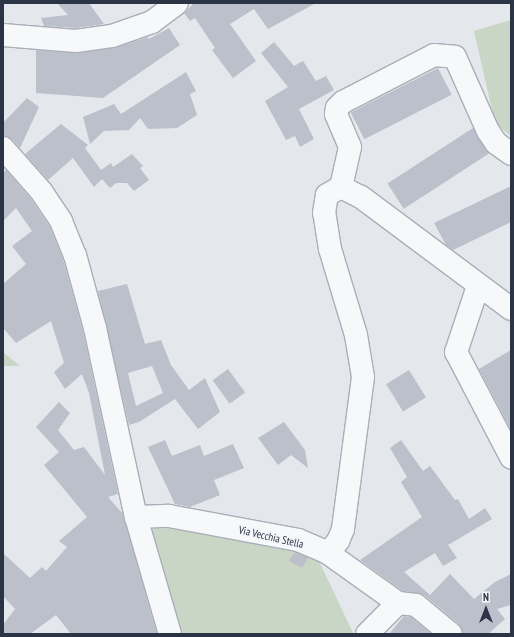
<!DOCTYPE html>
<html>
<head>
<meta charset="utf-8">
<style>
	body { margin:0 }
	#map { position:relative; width:514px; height:637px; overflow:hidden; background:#e4e7ec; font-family:"PT Sans Narrow",sans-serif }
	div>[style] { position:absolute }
	.green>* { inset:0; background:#c9d6c5 }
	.building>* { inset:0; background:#bbc0ca; transform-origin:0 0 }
	.roads { filter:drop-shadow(1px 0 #a9aeb7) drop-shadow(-1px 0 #a9aeb7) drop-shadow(0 1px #a9aeb7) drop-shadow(0 -1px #a9aeb7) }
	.minor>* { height:22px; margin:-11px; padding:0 11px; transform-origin:11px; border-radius:11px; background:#f7f8fa }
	span { translate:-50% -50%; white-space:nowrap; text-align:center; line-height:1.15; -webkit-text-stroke:4px #f4f6f9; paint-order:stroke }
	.street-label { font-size:11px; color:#2b3445 }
	.frame { position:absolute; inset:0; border:4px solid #2b3445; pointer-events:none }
	.north { position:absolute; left:466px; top:589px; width:40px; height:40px; -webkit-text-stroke:3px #f4f6f9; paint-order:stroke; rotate:0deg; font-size:11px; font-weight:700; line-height:16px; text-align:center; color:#2b3445 }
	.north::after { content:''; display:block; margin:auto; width:14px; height:18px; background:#2b3445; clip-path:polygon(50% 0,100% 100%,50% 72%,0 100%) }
</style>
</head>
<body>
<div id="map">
	<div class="green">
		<i style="clip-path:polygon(511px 20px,511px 136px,495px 123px,474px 31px)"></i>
		<i style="clip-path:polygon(3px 352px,20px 366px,3px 366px)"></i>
		<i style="clip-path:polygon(171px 523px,298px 548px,319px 561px,353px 633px,176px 634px,147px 532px)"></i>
	</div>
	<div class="building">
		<i style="clip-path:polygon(57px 3px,89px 3px,104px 24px,76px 28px,44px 26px,41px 18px,68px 15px)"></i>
		<i style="clip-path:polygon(194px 3px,316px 3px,268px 29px,254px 9px,230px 24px,256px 61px,233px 78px,212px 50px,215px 48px,195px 18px,190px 21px,184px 13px)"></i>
		<i style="clip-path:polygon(169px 28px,180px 45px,103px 98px,36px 93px,36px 50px,75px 53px,114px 48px,148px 37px,149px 39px)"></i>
		<i style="clip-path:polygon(274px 42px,294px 66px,303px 61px,316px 81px,326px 76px,334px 90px,299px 109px,314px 139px,300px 147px,295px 136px,286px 140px,265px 101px,288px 87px,261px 53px)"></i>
		<i style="left:438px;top:68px;width:30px;height:98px;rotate:63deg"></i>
		<i style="clip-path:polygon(186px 72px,196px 91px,190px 94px,197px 115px,177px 128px,148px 129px,140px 118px,129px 130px,104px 131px,90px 144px,83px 117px,114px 104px,121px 114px)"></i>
		<i style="clip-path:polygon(27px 98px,39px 107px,20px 148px,12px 139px,3px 136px,3px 123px)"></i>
		<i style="clip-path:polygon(61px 124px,88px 145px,85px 148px,101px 170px,111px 163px,113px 167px,132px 154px,143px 166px,140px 168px,149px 180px,134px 191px,127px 183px,116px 183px,110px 188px,102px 179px,94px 187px,73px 158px,48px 180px,25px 154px)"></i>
		<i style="left:473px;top:128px;width:30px;height:102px;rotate:57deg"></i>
		<i style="clip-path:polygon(6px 170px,31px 199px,50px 227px,63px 259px,83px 331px,118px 494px,108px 497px,123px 514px,157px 634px,71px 634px,56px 615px,30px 634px,3px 634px,3px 625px,15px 609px,3px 596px,3px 553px,30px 578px,42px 567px,46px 571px,67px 547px,59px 541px,87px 517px,44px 465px,59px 452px,36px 427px,59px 402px,70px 413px,58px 430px,74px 450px,84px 447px,105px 475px,89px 393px,82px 374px,65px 389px,54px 372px,64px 363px,51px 321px,16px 343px,3px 328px,3px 284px,26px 264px,12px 246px,32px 231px,16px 208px,3px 221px,3px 173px)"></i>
		<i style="clip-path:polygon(511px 186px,511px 222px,453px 250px,446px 245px,434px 223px)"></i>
		<i style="clip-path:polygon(evenodd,127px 284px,145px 344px,161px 340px,171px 365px,189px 390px,205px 378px,220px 412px,198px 429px,175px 399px,139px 422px,129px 425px,98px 291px,127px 284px,152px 366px,163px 393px,136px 406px,128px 373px,152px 366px)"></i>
		<i style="clip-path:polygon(511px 350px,511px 430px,479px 369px)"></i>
		<i style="left:228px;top:369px;width:29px;height:19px;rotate:54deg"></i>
		<i style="left:409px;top:370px;width:32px;height:27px;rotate:58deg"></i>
		<i style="clip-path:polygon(284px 422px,305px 450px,308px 468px,291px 455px,278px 465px,258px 438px)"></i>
		<i style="clip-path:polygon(165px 440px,172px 456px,200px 445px,204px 456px,233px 444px,244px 468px,214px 480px,220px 495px,190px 507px,175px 504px,148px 447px)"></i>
		<i style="clip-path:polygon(401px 440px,423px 471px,430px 466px,455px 500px,458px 499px,469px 519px,485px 508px,492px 519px,448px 545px,457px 558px,443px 566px,435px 553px,404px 572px,430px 595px,450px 574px,474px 599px,495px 582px,511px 574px,511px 605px,497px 609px,505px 619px,488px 634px,463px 634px,459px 624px,424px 595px,403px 591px,360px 560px,422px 517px,401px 482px,407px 477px,390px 448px)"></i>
		<i style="clip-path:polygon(295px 552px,308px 558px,302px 568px,289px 561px)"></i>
		<i style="clip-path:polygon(404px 616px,411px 617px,431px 634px,389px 634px)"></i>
	</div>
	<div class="roads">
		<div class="minor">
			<i style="left:3px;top:35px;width:73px;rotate:4.7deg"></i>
			<i style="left:76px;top:41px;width:36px;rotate:-8deg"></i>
			<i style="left:112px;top:36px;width:42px;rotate:-19.3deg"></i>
			<i style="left:152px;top:22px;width:31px;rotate:-37deg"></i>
			<i style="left:3px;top:148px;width:57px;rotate:48.5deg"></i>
			<i style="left:41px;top:191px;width:36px;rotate:56deg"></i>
			<i style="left:61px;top:221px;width:37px;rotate:68deg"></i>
			<i style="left:75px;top:255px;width:76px;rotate:74.7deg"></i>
			<i style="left:95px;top:328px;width:193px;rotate:77.8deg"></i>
			<i style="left:136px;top:517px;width:122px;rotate:73.8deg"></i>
			<i style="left:341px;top:187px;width:41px;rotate:-77.3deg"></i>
			<i style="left:350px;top:147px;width:36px;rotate:-113deg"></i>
			<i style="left:336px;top:114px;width:6px;rotate:-81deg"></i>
			<i style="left:337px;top:108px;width:8px;rotate:-45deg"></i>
			<i style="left:343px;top:102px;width:102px;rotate:-27.3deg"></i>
			<i style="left:434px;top:55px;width:21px;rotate:5deg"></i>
			<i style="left:455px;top:57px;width:81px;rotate:66deg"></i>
			<i style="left:488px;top:131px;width:14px;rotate:56deg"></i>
			<i style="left:496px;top:143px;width:19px;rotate:36deg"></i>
			<i style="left:478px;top:286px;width:70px;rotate:108.4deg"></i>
			<i style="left:456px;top:352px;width:119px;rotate:62.4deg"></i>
			<i style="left:136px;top:517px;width:33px;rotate:-2deg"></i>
			<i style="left:169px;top:516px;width:131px;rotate:10.5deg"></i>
			<i style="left:298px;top:540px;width:33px;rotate:23deg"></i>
			<i style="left:328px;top:553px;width:86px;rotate:35.5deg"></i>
			<i style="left:398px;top:603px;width:18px;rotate:6deg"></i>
			<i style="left:416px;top:605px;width:45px;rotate:39.6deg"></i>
			<i style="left:328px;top:553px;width:16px;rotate:-50deg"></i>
			<i style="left:338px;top:541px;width:13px;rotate:-67deg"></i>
			<i style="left:343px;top:529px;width:153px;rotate:-82.5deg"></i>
			<i style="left:363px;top:377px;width:43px;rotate:-99.5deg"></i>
			<i style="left:356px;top:335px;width:90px;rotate:-106.8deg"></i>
			<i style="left:330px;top:249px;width:36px;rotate:-99deg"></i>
			<i style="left:324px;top:213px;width:18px;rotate:-81deg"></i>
			<i style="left:327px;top:195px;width:16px;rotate:-30deg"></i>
			<i style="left:341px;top:187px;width:22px;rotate:27deg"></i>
			<i style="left:361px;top:197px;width:187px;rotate:36.7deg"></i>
			<i style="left:367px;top:634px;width:44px;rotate:-45deg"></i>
		</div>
	</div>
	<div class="street-label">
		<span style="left:271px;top:537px;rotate:13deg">Via Vecchia Stella</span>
	</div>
	<div class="frame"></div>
	<div class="north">N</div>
</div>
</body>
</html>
